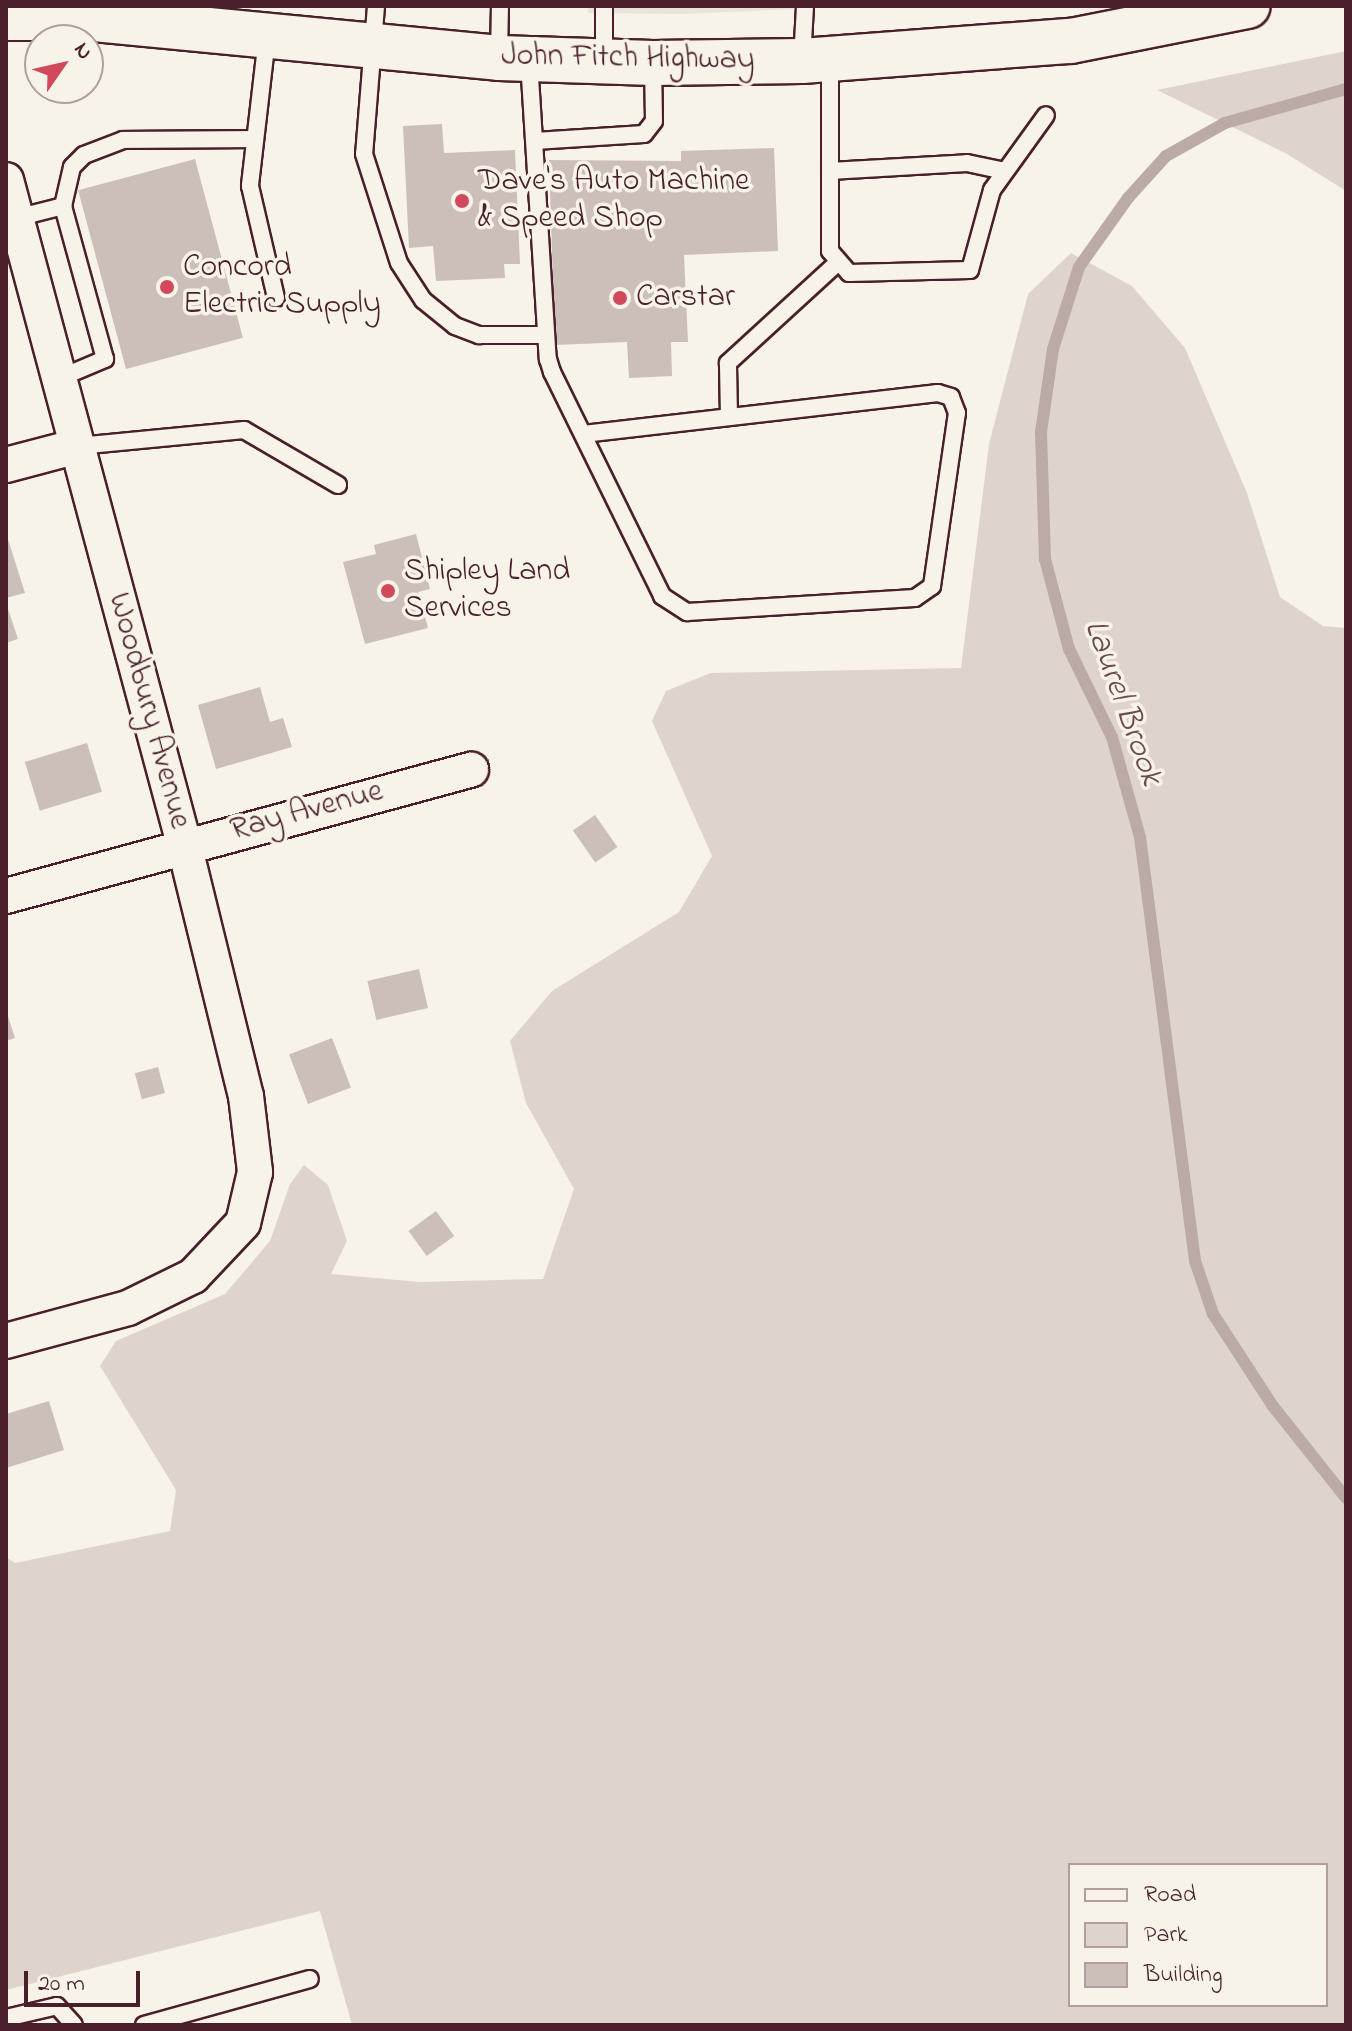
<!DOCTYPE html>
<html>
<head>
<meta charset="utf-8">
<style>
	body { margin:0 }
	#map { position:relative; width:1352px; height:2031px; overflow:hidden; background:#f7f3e8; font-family:"Indie Flower",sans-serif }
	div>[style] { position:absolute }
	.built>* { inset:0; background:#eae3da }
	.green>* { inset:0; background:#ded4cc }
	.stream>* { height:12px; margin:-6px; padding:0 6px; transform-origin:6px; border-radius:6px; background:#bcaaa7 }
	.building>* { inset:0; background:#ccbfb9; transform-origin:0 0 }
	.roads { filter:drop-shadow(2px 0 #4a1f2b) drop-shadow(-2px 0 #4a1f2b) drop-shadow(0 2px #4a1f2b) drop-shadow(0 -2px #4a1f2b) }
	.service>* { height:16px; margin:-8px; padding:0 8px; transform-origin:8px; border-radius:8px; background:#f7f3e8 }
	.minor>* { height:34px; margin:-17px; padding:0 17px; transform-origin:17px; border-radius:17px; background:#f7f3e8 }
	.secondary>* { height:44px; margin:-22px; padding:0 22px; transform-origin:22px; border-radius:22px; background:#f7f3e8 }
	.dots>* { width:22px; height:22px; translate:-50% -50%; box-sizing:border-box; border:4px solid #f7f3e8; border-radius:50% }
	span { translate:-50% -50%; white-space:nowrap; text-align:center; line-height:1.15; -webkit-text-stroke:7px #f7f3e8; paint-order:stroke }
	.street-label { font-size:32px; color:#4a1f2b }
	.poi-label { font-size:32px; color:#4a1f2b }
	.left { translate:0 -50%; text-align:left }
	.water-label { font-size:34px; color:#6c4950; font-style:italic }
	.frame { position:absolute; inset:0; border:8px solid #4a1f2b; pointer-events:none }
	.legend { position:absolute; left:1068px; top:1863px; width:260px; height:144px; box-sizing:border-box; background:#f7f3e8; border:2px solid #b29e9c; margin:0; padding:10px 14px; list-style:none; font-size:24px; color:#4a1f2b }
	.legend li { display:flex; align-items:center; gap:16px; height:40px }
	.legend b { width:40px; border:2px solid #b29e9c }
	.north { position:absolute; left:24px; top:24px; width:80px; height:80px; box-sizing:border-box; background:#f7f3e8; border:2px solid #b29e9c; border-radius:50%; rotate:56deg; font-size:22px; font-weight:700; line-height:32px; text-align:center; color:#4a1f2b }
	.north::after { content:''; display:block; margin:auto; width:28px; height:36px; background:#d1495b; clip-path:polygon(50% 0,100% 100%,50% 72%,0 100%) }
	.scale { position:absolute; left:24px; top:1971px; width:116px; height:36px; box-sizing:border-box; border:4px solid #4a1f2b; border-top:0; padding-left:10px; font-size:24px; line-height:28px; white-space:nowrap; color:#4a1f2b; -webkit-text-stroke:6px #f7f3e8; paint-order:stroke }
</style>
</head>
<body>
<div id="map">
	<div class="built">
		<i style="clip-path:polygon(588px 6px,867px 6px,681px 14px,588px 13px)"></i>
	</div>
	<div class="green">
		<i style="clip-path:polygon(1346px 51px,1346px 191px,1287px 154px,1157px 90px)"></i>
		<i style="clip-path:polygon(evenodd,1071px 253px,1132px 286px,1185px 348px,1247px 493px,1280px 597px,1323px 626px,1346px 628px,1346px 2025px,352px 2025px,320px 1911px,6px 1990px,6px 1557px,15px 1563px,170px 1531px,176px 1490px,100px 1366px,116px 1341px,225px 1294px,270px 1241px,290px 1184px,304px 1165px,328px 1185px,347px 1241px,331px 1274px,419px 1282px,543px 1279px,574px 1189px,526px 1103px,510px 1041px,552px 991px,679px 912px,712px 856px,652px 721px,666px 691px,711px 673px,961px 668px,989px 444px,1028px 294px,1071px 253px,1326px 1865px,1326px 2005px,1070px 2005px,1070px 1865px,1326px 1865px)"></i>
	</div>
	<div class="stream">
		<i style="left:1346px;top:89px;width:126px;rotate:164.3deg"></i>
		<i style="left:1225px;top:123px;width:68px;rotate:150.8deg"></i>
		<i style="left:1166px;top:156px;width:57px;rotate:132.1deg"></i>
		<i style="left:1128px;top:198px;width:85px;rotate:125.4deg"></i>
		<i style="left:1079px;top:267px;width:86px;rotate:107.6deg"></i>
		<i style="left:1053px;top:349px;width:84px;rotate:98.2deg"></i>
		<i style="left:1041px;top:432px;width:127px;rotate:88.2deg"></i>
		<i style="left:1045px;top:559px;width:93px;rotate:75.1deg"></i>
		<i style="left:1069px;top:649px;width:98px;rotate:64deg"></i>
		<i style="left:1112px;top:737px;width:104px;rotate:74.4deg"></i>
		<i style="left:1140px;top:837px;width:428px;rotate:82.6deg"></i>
		<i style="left:1195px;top:1261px;width:56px;rotate:71.2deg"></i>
		<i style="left:1213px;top:1314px;width:108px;rotate:57deg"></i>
		<i style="left:1272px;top:1405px;width:119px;rotate:51.5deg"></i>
	</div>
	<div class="building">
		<i style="clip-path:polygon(442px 124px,444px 153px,515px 150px,520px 264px,504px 264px,505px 278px,436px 281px,433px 246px,409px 248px,403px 126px)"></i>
		<i style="clip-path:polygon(774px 148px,778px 251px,684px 255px,688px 342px,671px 342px,672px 376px,629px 378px,627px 342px,555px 345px,549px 160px,681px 161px,681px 151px)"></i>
		<i style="left:195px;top:159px;width:185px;height:121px;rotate:75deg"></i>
		<i style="clip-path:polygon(6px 533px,25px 593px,6px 598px)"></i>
		<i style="clip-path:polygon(416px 534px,430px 589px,418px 592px,428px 628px,365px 644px,343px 562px,376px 554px,374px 545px)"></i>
		<i style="clip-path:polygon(6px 603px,18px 639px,6px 643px)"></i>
		<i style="clip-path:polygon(260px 687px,270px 722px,283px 718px,292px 747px,216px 769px,198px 705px)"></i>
		<i style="left:87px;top:743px;width:51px;height:65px;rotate:73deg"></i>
		<i style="left:595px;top:815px;width:39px;height:27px;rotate:55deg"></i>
		<i style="left:419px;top:969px;width:40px;height:53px;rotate:77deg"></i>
		<i style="clip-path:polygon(6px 1010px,15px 1038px,6px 1041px)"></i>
		<i style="left:332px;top:1038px;width:53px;height:46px;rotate:69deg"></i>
		<i style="left:158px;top:1067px;width:27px;height:24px;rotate:75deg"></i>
		<i style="left:436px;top:1211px;width:31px;height:34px;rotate:54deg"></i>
		<i style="clip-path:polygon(49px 1401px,64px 1450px,6px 1468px,6px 1414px)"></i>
	</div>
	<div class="roads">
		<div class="service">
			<i style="left:376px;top:6px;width:148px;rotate:94.6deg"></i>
			<i style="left:364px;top:154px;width:114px;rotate:72.2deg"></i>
			<i style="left:399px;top:263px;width:44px;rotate:57deg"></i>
			<i style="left:423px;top:300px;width:41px;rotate:39.1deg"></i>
			<i style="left:455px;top:326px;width:26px;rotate:21deg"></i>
			<i style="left:479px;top:335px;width:63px"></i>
			<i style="left:604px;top:6px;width:54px;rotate:90deg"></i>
			<i style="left:267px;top:38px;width:149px;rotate:96.6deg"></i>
			<i style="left:250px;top:186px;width:115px;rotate:76.9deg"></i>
			<i style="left:499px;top:56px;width:50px;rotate:-88.9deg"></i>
			<i style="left:802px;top:60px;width:54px;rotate:-86.8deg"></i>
			<i style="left:830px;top:60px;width:191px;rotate:90deg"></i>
			<i style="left:830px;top:251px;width:29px;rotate:49deg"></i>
			<i style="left:849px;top:273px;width:121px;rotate:-1.4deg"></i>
			<i style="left:970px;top:270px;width:83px;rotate:-74.6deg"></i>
			<i style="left:992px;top:190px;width:92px;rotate:-54.2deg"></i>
			<i style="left:529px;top:61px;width:299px;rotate:86.4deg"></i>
			<i style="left:548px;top:359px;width:14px;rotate:73deg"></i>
			<i style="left:552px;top:372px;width:250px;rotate:63.8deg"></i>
			<i style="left:662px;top:596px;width:30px;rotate:33deg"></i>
			<i style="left:687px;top:612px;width:228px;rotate:-3.5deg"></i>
			<i style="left:915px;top:598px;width:21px;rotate:-35deg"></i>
			<i style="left:932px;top:586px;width:175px;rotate:-81.8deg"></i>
			<i style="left:957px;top:413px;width:17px;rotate:-111deg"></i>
			<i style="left:951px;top:397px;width:14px;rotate:-163deg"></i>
			<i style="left:938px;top:393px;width:357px;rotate:173.4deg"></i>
			<i style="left:535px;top:141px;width:109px;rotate:-3.7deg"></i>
			<i style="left:644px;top:134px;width:16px;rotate:-52deg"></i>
			<i style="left:654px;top:121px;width:56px;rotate:-91deg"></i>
			<i style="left:830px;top:171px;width:137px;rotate:-3.3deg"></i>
			<i style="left:967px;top:163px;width:38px;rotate:12deg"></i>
			<i style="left:16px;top:218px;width:49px;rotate:-14.3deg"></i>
			<i style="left:60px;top:378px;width:49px;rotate:-22.9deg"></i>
			<i style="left:105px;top:359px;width:159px;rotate:-105.4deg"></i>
			<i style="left:63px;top:206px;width:40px;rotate:-77deg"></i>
			<i style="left:72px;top:167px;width:17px;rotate:-45deg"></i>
			<i style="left:84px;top:155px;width:42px;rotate:-21deg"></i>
			<i style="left:123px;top:140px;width:129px;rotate:-0.4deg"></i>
			<i style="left:729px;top:417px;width:54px;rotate:-91.1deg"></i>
			<i style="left:728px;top:363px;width:148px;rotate:-42.5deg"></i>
			<i style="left:78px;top:446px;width:167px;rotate:-5.5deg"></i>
			<i style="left:244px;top:430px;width:109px;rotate:30.3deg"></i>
			<i style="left:6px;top:2018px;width:52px;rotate:-13.2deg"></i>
			<i style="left:57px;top:2006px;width:25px;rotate:48deg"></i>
			<i style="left:144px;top:2025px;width:172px;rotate:-15.5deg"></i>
		</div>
		<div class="minor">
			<i style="left:6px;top:180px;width:687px;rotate:74.99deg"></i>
			<i style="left:184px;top:844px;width:260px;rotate:76.2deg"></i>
			<i style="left:246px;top:1096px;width:77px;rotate:83.2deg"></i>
			<i style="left:255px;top:1172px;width:52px;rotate:103.2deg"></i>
			<i style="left:243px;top:1223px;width:73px;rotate:133.3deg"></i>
			<i style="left:193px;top:1276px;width:72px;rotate:153.8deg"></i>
			<i style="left:128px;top:1308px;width:126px;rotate:164.9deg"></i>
			<i style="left:6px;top:465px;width:74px;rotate:-14.8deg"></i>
			<i style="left:6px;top:896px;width:482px;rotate:-15.2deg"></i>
		</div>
		<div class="secondary">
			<i style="left:6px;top:18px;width:78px"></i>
			<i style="left:84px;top:18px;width:417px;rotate:5.5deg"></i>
			<i style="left:499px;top:58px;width:154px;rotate:1.9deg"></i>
			<i style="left:653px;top:63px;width:149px;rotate:-0.8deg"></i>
			<i style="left:802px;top:61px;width:270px;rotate:-4.3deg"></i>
			<i style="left:1071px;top:41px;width:180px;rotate:-11.2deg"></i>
		</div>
	</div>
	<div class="dots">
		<i style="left:462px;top:201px;background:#d1495b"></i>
		<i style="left:167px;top:287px;background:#d1495b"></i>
		<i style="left:620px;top:298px;background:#d1495b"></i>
		<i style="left:388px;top:591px;background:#d1495b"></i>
	</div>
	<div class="street-label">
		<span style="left:628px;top:59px;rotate:1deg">John Fitch Highway</span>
		<span style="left:148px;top:711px;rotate:75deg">Woodbury Avenue</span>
		<span style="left:307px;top:812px;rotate:-15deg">Ray Avenue</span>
	</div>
	<div class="poi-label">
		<span class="left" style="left:478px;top:201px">Dave's Auto Machine<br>&amp; Speed Shop</span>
		<span class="left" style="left:183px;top:287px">Concord<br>Electric Supply</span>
		<span class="left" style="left:636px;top:298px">Carstar</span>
		<span class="left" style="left:404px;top:591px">Shipley Land<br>Services</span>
	</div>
	<div class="water-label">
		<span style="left:1122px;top:703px;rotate:70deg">Laurel Brook</span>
	</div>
	<div class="frame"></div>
	<ul class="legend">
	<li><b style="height:10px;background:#f7f3e8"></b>Road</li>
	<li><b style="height:22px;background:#ded4cc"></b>Park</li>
	<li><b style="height:22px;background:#ccbfb9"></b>Building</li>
	</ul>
	<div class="north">N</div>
	<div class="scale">20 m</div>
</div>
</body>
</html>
